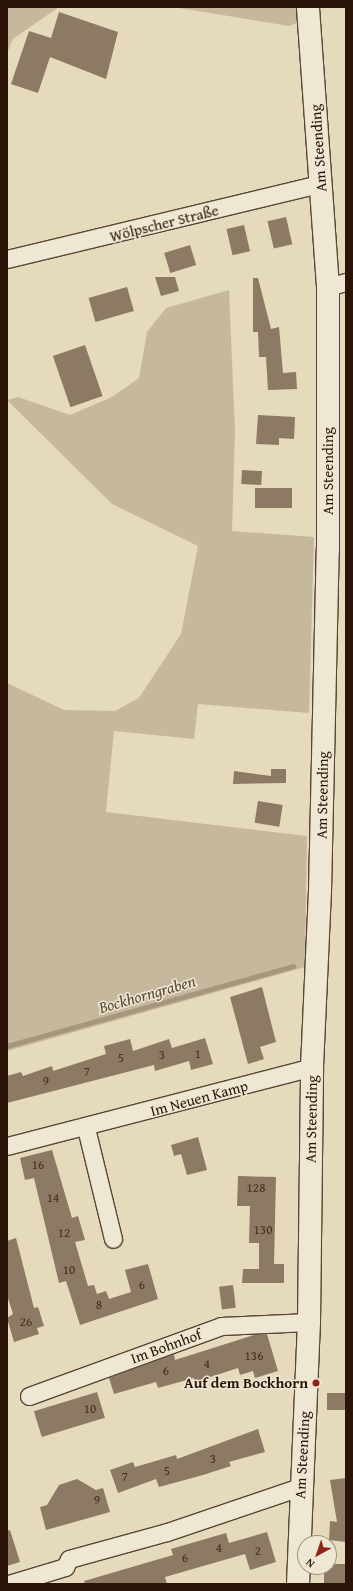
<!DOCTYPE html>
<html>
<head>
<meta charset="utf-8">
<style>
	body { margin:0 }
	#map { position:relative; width:353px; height:1591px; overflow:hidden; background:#e5dabb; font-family:"Gentium Book Plus",serif }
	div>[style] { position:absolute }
	.green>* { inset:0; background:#c6b89c }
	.stream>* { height:4.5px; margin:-2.25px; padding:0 2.25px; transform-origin:2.25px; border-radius:2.25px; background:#a6967e }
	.building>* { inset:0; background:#8c7a65; transform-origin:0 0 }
	.roads { filter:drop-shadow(1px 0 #5a4534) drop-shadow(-1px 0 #5a4534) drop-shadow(0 1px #5a4534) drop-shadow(0 -1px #5a4534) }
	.minor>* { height:17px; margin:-8.5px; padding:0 8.5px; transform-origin:8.5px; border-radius:8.5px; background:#eee7d3 }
	.tertiary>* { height:22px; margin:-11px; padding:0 11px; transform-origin:11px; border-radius:11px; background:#eee7d3 }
	.dots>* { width:11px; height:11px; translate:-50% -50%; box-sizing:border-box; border:2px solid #eee7d3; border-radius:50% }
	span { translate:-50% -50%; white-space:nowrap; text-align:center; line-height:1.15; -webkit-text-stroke:3px #eee7d3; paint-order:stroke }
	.number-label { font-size:13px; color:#442d1e }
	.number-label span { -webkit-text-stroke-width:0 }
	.street-label { font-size:15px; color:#2c1307 }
	.poi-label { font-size:15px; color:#2c1307; font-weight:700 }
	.right { translate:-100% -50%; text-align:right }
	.water-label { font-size:16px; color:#5d4737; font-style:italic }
	.frame { position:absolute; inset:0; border:8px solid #2c1307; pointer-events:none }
	.north { position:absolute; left:297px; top:1535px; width:40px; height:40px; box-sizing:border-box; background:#eee7d3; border:1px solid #a09281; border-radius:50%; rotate:220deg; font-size:11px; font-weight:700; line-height:16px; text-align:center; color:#2c1307 }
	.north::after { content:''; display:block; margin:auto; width:14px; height:18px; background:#8f2418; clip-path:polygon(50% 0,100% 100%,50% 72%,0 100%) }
</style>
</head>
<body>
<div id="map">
	<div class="green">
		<i style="clip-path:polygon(7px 7px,59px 7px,13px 39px,7px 53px)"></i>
		<i style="clip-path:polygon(173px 7px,296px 7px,297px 23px,289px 26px)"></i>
		<i style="clip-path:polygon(229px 290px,235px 431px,232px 531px,314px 537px,309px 713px,198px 704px,194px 739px,114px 731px,106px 812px,307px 836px,305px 967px,7px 1051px,7px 683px,64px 710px,115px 711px,139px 698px,181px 634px,198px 546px,112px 504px,7px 400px,18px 397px,70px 415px,112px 397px,139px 378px,147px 332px,166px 308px)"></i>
	</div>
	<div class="stream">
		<i style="left:7px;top:1046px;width:297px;rotate:-15.6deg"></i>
	</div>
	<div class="building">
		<i style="clip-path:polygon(59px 12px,118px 32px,106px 79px,50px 57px,38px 93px,11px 84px,29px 31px,51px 38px)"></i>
		<i style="left:286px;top:217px;width:28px;height:19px;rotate:77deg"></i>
		<i style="left:244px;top:225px;width:27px;height:18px;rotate:77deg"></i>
		<i style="left:190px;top:245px;width:21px;height:27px;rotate:73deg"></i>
		<i style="clip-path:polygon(155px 277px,175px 277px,179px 291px,161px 296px)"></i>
		<i style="clip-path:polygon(253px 278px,258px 278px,271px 329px,279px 327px,283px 373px,296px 372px,297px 389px,268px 390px,266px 357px,259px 357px,258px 332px,253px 332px)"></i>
		<i style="left:127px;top:287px;width:25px;height:40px;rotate:74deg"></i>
		<i style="left:85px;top:345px;width:54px;height:34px;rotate:71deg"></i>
		<i style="clip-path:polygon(258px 415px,295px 417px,294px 439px,279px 438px,279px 445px,256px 444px)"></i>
		<i style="left:242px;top:470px;width:20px;height:14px;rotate:3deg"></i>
		<i style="left:255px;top:488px;width:37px;height:20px"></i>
		<i style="clip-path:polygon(271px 769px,286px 769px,286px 783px,233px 784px,234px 771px,271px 776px)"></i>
		<i style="left:258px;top:801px;width:25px;height:22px;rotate:9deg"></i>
		<i style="clip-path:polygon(262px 987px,276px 1042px,260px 1047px,264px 1059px,248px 1064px,230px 997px)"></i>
		<i style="clip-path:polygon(205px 1038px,213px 1064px,191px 1070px,189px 1061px,155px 1071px,154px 1065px,7px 1103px,7px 1076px,21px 1072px,23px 1076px,52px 1066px,53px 1071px,106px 1054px,104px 1046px,130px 1039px,133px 1051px,169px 1039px,172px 1048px)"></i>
		<i style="clip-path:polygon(198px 1137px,207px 1170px,187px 1175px,181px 1154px,174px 1156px,171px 1145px)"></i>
		<i style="clip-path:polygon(52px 1150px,72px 1218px,78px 1216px,85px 1240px,75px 1242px,88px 1286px,94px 1285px,97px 1294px,106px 1291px,109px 1299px,131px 1292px,125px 1270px,148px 1264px,158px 1299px,80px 1325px,66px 1281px,59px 1283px,34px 1178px,25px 1180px,20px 1158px)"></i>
		<i style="clip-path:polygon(238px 1176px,276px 1177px,274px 1264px,284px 1264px,284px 1283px,242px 1283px,243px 1269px,259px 1269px,259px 1243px,249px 1243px,250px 1206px,237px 1206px)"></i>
		<i style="clip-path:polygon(16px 1238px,34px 1308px,38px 1307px,44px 1326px,37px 1328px,39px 1334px,14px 1342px,7px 1318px,13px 1314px,7px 1295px,7px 1241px)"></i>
		<i style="left:233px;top:1285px;width:23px;height:14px;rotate:83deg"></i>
		<i style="clip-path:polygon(267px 1334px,278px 1371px,255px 1378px,253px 1371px,240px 1375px,238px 1368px,195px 1382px,194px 1378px,158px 1388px,156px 1382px,114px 1394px,109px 1378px,174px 1354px,175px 1360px,254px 1335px)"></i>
		<i style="left:97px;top:1392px;width:27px;height:66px;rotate:73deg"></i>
		<i style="left:327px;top:1393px;width:19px;height:17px"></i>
		<i style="clip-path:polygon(258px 1429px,265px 1452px,229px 1462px,231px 1466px,203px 1475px,159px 1487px,156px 1479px,118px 1493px,110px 1470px,133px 1462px,135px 1467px,176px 1455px,177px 1459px)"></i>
		<i style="clip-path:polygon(346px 1478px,346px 1542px,329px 1540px,330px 1521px,337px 1522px,330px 1480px)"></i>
		<i style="clip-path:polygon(77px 1479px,96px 1490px,103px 1488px,110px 1512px,46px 1530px,40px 1507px,47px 1505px,59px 1485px)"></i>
		<i style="clip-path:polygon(10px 1530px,20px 1562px,7px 1566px,7px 1531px)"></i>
		<i style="clip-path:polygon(267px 1532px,276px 1562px,250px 1570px,245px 1554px,165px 1577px,167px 1584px,85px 1584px,84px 1581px,173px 1555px,171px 1549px,226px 1533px,229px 1543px)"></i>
		<i style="clip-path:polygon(333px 1564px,346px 1564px,346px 1584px,324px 1584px,324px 1568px,333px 1568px)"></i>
	</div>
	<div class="roads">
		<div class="minor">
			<i style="left:7px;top:259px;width:322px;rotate:-13.5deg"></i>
			<i style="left:328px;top:287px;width:19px;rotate:-16deg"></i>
			<i style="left:86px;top:1128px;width:114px;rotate:76.3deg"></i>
			<i style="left:7px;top:1146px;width:315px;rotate:-14.5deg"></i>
			<i style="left:29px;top:1396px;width:204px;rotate:-20deg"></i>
			<i style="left:221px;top:1326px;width:88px;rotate:-2.6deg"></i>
			<i style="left:9px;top:1584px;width:59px;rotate:-16.9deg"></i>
			<i style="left:65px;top:1567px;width:9px;rotate:-63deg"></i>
			<i style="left:69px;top:1559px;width:102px;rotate:-15.4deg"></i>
			<i style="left:167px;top:1532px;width:140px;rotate:-18.7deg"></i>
		</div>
		<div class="tertiary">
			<i style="left:298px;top:1584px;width:262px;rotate:-87.6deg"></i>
			<i style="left:309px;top:1322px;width:255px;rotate:-89.3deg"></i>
			<i style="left:312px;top:1067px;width:176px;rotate:-87.4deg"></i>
			<i style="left:320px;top:891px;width:341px;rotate:-88.7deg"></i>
			<i style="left:328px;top:550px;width:263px;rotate:-90deg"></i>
			<i style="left:328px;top:287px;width:281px;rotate:-94.1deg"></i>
		</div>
	</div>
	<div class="dots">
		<i style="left:316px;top:1383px;background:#8f2418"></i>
	</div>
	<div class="number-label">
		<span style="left:198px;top:1054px">1</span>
		<span style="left:162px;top:1055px">3</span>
		<span style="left:121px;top:1058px">5</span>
		<span style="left:87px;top:1072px">7</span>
		<span style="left:46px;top:1081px">9</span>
		<span style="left:38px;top:1165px">16</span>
		<span style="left:256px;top:1188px">128</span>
		<span style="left:53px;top:1198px">14</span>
		<span style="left:263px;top:1230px">130</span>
		<span style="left:64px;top:1233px">12</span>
		<span style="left:69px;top:1270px">10</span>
		<span style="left:142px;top:1285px">6</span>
		<span style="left:99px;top:1305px">8</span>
		<span style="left:26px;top:1322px">26</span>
		<span style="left:254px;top:1356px">136</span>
		<span style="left:207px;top:1364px">4</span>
		<span style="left:166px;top:1371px">6</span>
		<span style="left:90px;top:1409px">10</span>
		<span style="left:213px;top:1459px">3</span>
		<span style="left:167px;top:1471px">5</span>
		<span style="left:125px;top:1477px">7</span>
		<span style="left:97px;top:1500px">9</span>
		<span style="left:219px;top:1548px">4</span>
		<span style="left:258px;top:1551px">2</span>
		<span style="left:185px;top:1558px">6</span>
	</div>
	<div class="street-label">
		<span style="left:318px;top:148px;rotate:-94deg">Am Steending</span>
		<span style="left:164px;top:223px;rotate:-14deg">Wölpscher Straße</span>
		<span style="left:328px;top:471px;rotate:-90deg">Am Steending</span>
		<span style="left:322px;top:795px;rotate:-89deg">Am Steending</span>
		<span style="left:199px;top:1098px;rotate:-15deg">Im Neuen Kamp</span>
		<span style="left:311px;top:1119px;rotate:-89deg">Am Steending</span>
		<span style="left:166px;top:1346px;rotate:-20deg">Im Bohnhof</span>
		<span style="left:302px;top:1455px;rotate:-87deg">Am Steending</span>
	</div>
	<div class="poi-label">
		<span class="right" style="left:308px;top:1383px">Auf dem Bockhorn</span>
	</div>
	<div class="water-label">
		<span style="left:147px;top:994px;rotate:-16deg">Bockhorngraben</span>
	</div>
	<div class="frame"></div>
	<div class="north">N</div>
</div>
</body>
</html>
